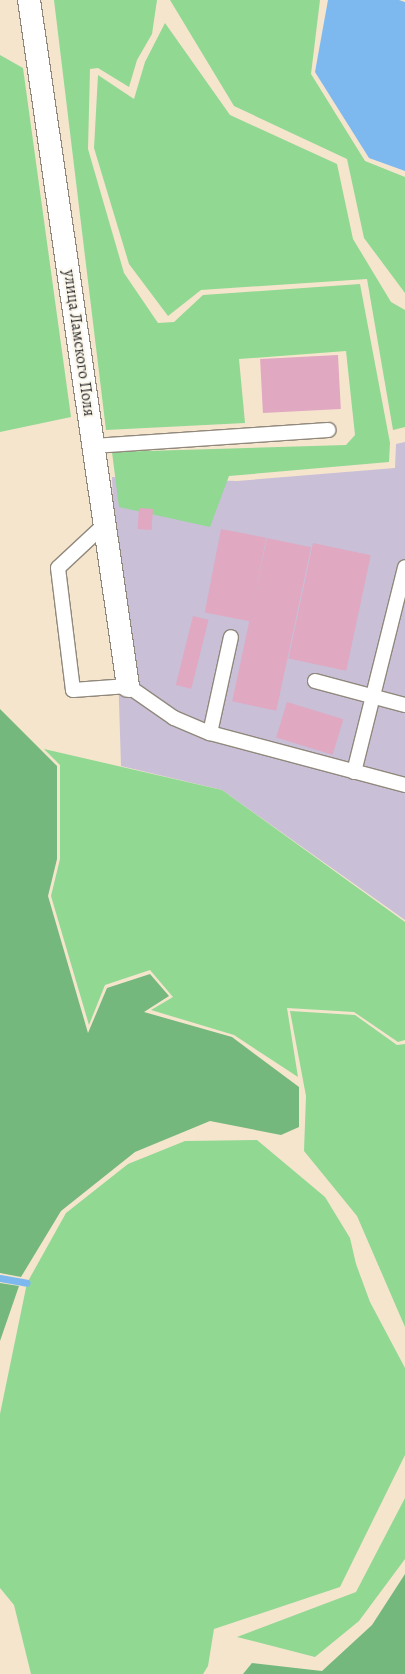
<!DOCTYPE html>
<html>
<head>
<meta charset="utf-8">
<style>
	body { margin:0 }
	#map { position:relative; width:405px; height:1674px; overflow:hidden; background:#f5e5cd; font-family:Alegreya,serif }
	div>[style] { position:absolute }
	.industrial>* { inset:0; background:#c9bfd7 }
	.green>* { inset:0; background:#91d893 }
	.forest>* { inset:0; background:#74b87d }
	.water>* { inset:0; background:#7db9ef }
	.stream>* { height:7px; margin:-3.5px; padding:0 3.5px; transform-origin:3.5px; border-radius:3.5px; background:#7db9ef }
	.building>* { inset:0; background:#e0a8c1; transform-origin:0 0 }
	.roads { filter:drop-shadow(1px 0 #90887c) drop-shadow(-1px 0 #90887c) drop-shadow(0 1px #90887c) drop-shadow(0 -1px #90887c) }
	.service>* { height:14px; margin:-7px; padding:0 7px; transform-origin:7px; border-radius:7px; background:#fff }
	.minor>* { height:22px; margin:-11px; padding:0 11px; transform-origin:11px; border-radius:11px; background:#fff }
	span { translate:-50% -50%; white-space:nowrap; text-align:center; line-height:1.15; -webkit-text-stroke:4px #fbf7ec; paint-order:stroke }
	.street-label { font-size:16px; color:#2b2b2b }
</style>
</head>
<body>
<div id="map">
	<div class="industrial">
		<i style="clip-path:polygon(405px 442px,405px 920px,222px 790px,121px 766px,112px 477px,237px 481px,395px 468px,396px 444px)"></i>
	</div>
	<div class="green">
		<i style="clip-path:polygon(54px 0,157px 0,152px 34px,137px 60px,129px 87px,98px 68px,90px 69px,88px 149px,124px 273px,158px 323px,174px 322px,203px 295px,360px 284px,390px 443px,389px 462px,229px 476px,210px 527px,119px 507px,112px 452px,346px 445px,355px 435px,346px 351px,239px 359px,245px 423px,106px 430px)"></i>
		<i style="clip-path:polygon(170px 0,320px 0,311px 74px,365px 161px,405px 177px,405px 293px,364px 238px,347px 159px,234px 106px)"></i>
		<i style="clip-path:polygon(165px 23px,230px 115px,337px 164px,353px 239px,391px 302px,405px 310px,405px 427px,393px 430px,367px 279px,201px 290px,168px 316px,129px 264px,94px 148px,98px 75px,134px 99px,145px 62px)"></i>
		<i style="clip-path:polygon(0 55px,23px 68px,71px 417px,0 432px)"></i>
		<i style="clip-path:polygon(44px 749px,222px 790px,405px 922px,405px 1040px,398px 1042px,354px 1012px,287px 1008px,298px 1077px,234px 1035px,151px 1010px,173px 997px,150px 970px,105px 985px,89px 1025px,51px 896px,60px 859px,60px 765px)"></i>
		<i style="clip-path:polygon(290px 1011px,355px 1015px,397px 1045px,405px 1044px,405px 1327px,357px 1216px,304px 1151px,306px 1096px)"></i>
		<i style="clip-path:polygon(257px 1140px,325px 1197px,350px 1238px,356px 1264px,370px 1302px,405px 1368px,405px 1455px,340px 1587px,214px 1629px,208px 1666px,203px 1674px,31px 1674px,14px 1605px,0 1588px,0 1414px,27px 1283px,66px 1213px,128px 1164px,185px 1141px)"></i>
		<i style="clip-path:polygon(405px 1498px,405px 1559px,359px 1621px,315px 1657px,237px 1637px,356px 1592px)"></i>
	</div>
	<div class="forest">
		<i style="clip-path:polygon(0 709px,57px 766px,57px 859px,48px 896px,88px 1033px,107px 988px,150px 974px,169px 996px,144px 1012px,232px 1037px,299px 1087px,299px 1127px,281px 1135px,210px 1121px,135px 1152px,61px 1211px,21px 1277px,0 1273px)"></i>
		<i style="clip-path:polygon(0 1283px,19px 1286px,0 1341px)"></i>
		<i style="clip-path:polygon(405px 1574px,405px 1674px,243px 1674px,252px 1663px,322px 1671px,372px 1625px)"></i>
	</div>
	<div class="water">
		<i style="clip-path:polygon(328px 0,399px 0,405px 2px,405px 171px,369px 158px,315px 72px)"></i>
	</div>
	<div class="stream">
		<i style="left:0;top:1278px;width:27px;rotate:10deg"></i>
	</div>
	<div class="building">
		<i style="left:338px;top:355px;width:54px;height:78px;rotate:87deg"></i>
		<i style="left:139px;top:508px;width:14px;height:21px;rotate:4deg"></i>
		<i style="left:221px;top:529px;width:46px;height:85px;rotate:11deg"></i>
		<i style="left:267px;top:538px;width:45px;height:167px;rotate:12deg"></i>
		<i style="left:313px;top:543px;width:59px;height:118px;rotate:12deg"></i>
		<i style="left:193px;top:616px;width:16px;height:71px;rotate:14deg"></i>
		<i style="left:287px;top:702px;width:59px;height:37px;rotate:17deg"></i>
	</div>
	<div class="roads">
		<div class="service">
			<i style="left:93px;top:446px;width:236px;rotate:-3.9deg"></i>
			<i style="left:105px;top:524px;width:64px;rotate:136.9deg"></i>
			<i style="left:58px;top:568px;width:123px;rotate:83deg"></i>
			<i style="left:73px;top:690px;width:55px;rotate:-4.2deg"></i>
			<i style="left:128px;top:686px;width:56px;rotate:34.8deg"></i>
			<i style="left:174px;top:718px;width:39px;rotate:23deg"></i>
			<i style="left:210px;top:733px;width:202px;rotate:14.9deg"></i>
			<i style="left:315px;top:681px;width:93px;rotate:14.9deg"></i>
			<i style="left:210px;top:733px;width:98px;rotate:-77.7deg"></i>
			<i style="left:354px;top:772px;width:211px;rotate:-76deg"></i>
		</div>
		<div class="minor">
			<i style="left:29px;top:0;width:693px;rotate:81.79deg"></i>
		</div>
	</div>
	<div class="street-label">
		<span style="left:79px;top:343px;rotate:82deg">улица Ламского Поля</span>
	</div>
</div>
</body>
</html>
